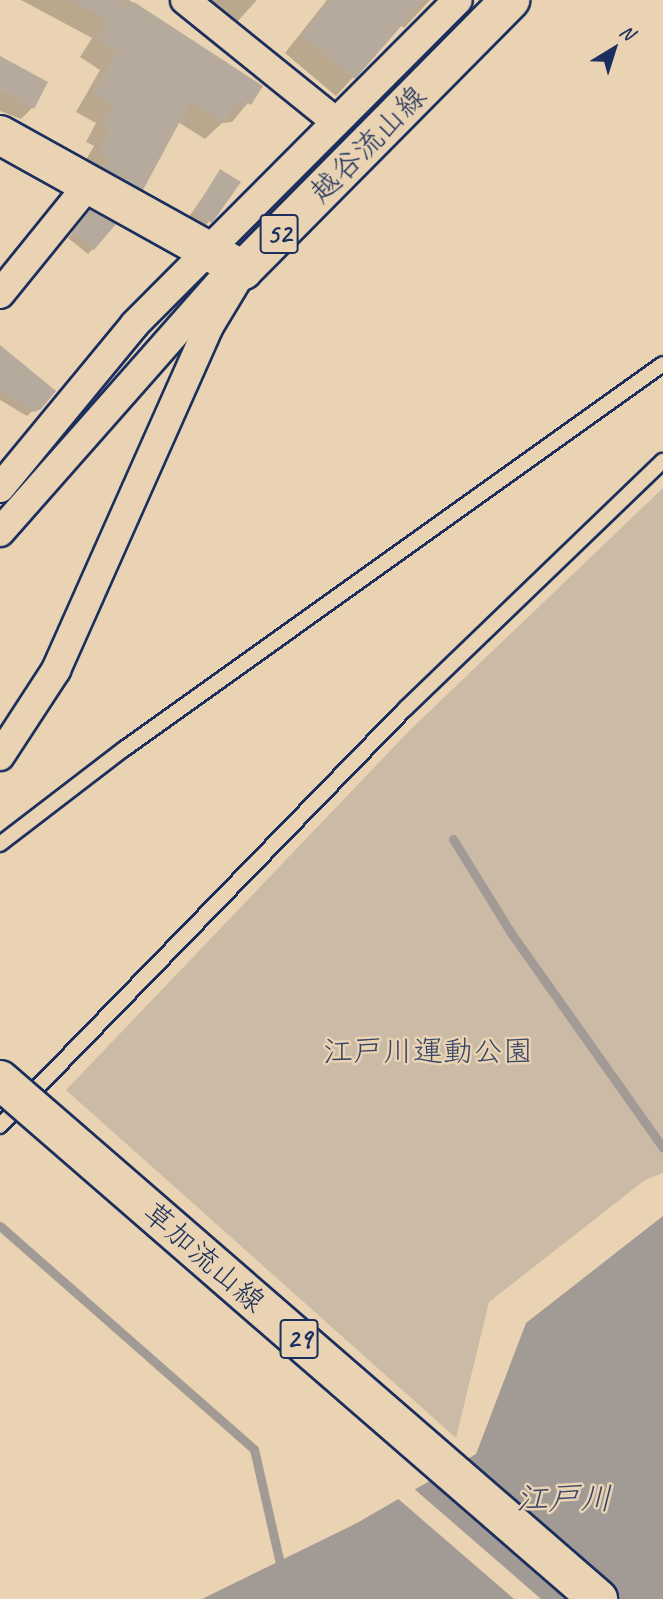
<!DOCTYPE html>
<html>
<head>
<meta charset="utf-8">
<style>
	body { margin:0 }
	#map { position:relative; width:663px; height:1599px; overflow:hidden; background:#e9d3b2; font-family:Caveat,"Klee One",sans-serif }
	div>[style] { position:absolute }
	.green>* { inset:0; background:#cbbba6 }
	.water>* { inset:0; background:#a29b95 }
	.pier>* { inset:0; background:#e9d3b2 }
	.shadow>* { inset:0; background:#0003 }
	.stream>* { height:9px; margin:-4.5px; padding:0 4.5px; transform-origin:4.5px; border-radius:4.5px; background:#a29b95 }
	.building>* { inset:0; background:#b6aa9d }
	.roads { filter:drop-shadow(2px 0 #1b2f5e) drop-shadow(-2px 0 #1b2f5e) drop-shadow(0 2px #1b2f5e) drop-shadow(0 -2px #1b2f5e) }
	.service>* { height:14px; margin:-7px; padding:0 7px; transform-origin:7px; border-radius:7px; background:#e9d3b2 }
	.minor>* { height:28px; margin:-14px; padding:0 14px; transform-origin:14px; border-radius:14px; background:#e9d3b2 }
	.primary>* { height:38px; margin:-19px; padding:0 19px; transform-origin:19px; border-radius:19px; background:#e9d3b2 }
	.bridges { filter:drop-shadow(2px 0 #1b2f5e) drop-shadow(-2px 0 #1b2f5e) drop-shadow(0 2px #1b2f5e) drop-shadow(0 -2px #1b2f5e) }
	.primary-bridge>* { height:38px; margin:-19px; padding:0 19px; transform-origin:19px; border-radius:19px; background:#e9d3b2 }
	span { translate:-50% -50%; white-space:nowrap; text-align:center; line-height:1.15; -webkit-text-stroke:5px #e9d3b2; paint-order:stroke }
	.shield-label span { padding:2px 5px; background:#e9d3b2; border:2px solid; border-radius:5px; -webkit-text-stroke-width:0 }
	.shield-label { font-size:28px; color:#1b2f5e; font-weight:700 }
	.street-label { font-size:30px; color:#1b2f5e }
	.park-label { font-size:30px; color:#354469 }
	.water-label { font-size:32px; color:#364569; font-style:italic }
	.north { position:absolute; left:579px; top:14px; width:70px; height:70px; -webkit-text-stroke:5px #e9d3b2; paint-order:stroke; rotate:38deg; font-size:19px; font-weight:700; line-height:28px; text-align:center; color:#1b2f5e }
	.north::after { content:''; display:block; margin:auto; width:24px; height:32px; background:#1b2f5e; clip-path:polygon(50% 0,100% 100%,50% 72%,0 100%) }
</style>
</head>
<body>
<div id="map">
	<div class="green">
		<i style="clip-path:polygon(663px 488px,663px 1173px,645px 1180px,489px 1302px,456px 1438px,66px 1090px,410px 730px)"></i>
	</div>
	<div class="water">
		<i style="clip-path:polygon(663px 1216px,663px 1599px,202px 1599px,357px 1523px,476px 1454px,526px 1323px)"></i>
	</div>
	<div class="pier">
		<i style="clip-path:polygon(412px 1487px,541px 1599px,514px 1599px,396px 1497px)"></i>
	</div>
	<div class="shadow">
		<i style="clip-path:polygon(21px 0,129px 0,261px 87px,232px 122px,222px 123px,205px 139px,178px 122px,142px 188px,124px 206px,84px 163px,94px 146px,86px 142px,96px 123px,76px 112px,100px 70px,80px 57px,92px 38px)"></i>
		<i style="clip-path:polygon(204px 0,257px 0,226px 34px)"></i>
		<i style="clip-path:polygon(430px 0,404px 28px,401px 25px,336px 96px,285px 53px,327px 0)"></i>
		<i style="clip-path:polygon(0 58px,32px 108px,21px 119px,0 111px)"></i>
		<i style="clip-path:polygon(220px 172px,239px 183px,199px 234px,184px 224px)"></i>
		<i style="clip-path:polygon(85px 218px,93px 249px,88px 254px,68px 238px)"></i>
		<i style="clip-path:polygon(0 347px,54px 391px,27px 416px,0 400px)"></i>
	</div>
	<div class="stream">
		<i style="left:453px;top:839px;width:110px;rotate:58.3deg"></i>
		<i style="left:511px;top:933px;width:263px;rotate:54.7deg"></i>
		<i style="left:0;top:1226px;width:338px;rotate:41.3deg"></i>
		<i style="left:254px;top:1449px;width:126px;rotate:77.2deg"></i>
	</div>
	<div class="building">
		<i style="clip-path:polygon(71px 0,120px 0,131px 7px,134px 2px,263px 86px,251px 105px,246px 102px,243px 108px,237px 104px,224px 123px,191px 101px,143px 190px,104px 168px,109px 158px,101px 153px,102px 144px,110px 128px,102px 124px,112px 105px,93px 93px,116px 52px,96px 39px,108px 20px)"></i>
		<i style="clip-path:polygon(330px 0,424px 0,355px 79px,301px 35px)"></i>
		<i style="clip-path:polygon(0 56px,48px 82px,34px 109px,0 91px)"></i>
		<i style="clip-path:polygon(220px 169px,241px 182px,212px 223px,194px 212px)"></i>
		<i style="clip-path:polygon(90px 210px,116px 224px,94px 250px,72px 232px)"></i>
		<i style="clip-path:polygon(0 345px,56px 391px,41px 409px,34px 412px,0 391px)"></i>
	</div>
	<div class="roads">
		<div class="service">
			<i style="left:0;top:844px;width:156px;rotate:-37.5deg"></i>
			<i style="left:124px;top:749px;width:662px;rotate:-35.54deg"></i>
			<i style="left:0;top:1126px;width:581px;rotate:-45.84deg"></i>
			<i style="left:405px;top:709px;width:358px;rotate:-43.9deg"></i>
		</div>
		<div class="minor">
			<i style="left:185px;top:0;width:194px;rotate:38.9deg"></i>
			<i style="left:0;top:294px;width:141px;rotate:-51deg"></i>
			<i style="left:0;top:488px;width:212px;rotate:-50.5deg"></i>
			<i style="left:135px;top:324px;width:457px;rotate:-45.1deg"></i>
			<i style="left:0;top:532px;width:339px;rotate:-48.6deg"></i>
			<i style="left:0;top:756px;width:103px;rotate:-56.9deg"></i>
			<i style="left:56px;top:670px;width:374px;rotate:-66deg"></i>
			<i style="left:208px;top:328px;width:68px;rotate:-58.9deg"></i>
		</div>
		<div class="primary">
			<i style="left:0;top:135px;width:278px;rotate:29.1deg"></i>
			<i style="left:243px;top:270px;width:380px;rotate:-45.3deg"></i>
		</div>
	</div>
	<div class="bridges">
		<div class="primary-bridge">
			<i style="left:0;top:1080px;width:792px;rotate:40.95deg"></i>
		</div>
	</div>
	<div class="shield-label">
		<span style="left:279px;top:234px">52</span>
		<span style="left:299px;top:1339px">29</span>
	</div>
	<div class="street-label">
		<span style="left:368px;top:144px;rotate:-45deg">越谷流山線</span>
		<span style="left:204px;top:1257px;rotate:41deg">草加流山線</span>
	</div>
	<div class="park-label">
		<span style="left:428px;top:1051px">江戸川運動公園</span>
	</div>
	<div class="water-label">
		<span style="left:564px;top:1499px">江戸川</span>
	</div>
	<div class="north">N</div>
</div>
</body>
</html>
